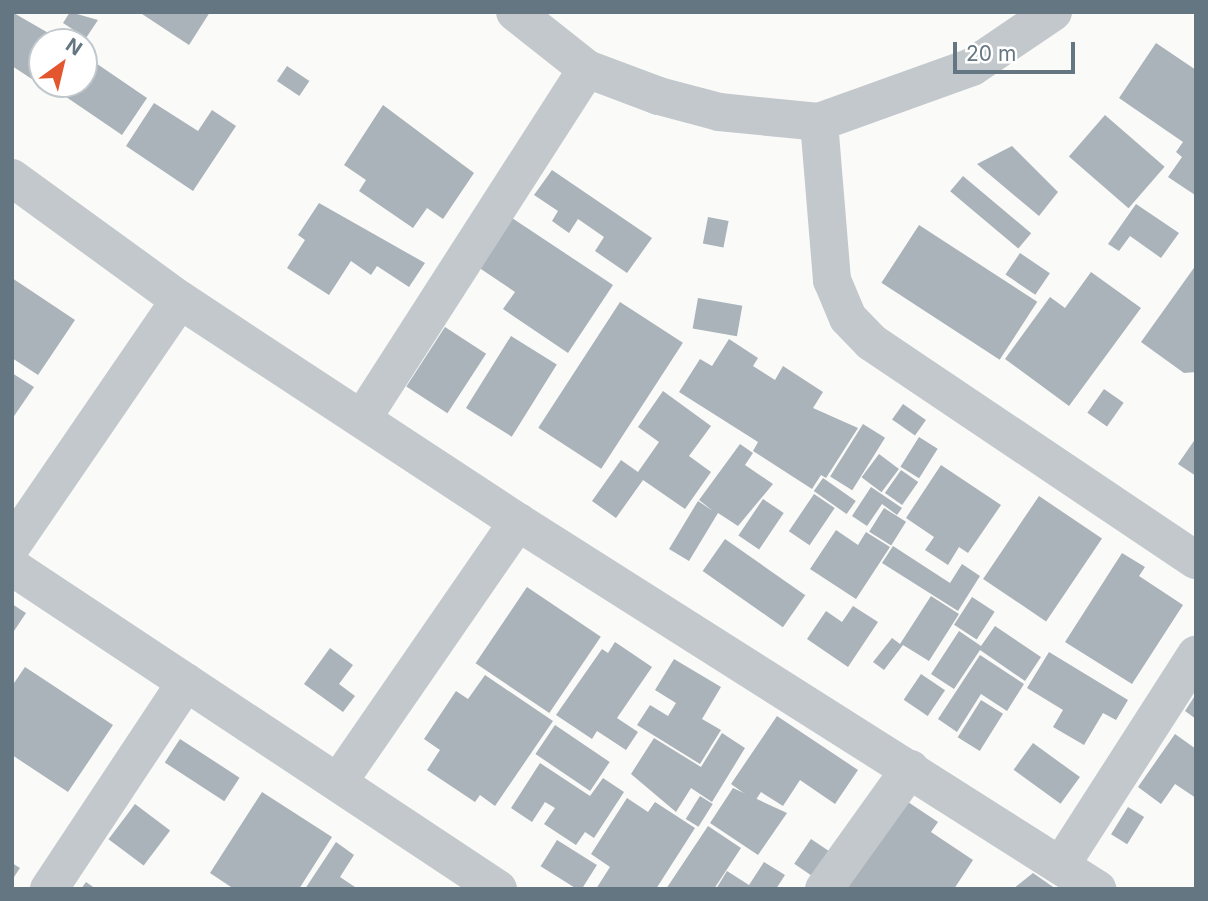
<!DOCTYPE html>
<html>
<head>
<meta charset="utf-8">
<style>
	body { margin:0 }
	#map { position:relative; width:1208px; height:901px; overflow:hidden; background:#fafaf8; font-family:Inter,sans-serif }
	div>[style] { position:absolute }
	.building>* { inset:0; background:#aab3b9; transform-origin:0 0 }
	.street>* { height:38px; margin:-19px; padding:0 19px; transform-origin:19px; border-radius:19px; background:#c3c8cc }
	span { translate:-50% -50%; white-space:nowrap; text-align:center; line-height:1.15; -webkit-text-stroke:7px #fff; paint-order:stroke }
	.frame { position:absolute; inset:0; border:14px solid #657683; pointer-events:none }
	.north { position:absolute; left:28px; top:28px; width:70px; height:70px; box-sizing:border-box; background:#fff; border:2px solid #c1c8cd; border-radius:50%; rotate:34deg; font-size:19px; font-weight:700; line-height:28px; text-align:center; color:#657683 }
	.north::after { content:''; display:block; margin:auto; width:24px; height:32px; background:#e4572e; clip-path:polygon(50% 0,100% 100%,50% 72%,0 100%) }
	.scale { position:absolute; left:953px; top:42px; width:122px; height:32px; box-sizing:border-box; border:4px solid #657683; border-top:0; padding-left:9px; font-size:21px; line-height:24px; white-space:nowrap; color:#657683; -webkit-text-stroke:5px #fff; paint-order:stroke }
</style>
</head>
<body>
<div id="map">
	<div class="building">
		<i style="clip-path:polygon(12px 12px,64px 42px,42px 42px,44px 87px,12px 66px)"></i>
		<i style="clip-path:polygon(70px 12px,98px 20px,86px 38px,63px 23px)"></i>
		<i style="clip-path:polygon(139px 12px,210px 12px,189px 45px)"></i>
		<i style="clip-path:polygon(1156px 43px,1196px 70px,1195px 195px,1168px 177px,1182px 157px,1176px 152px,1183px 142px,1119px 98px)"></i>
		<i style="clip-path:polygon(84px 55px,147px 98px,122px 135px,53px 88px,84px 84px)"></i>
		<i style="left:287px;top:66px;width:27px;height:18px;rotate:34deg"></i>
		<i style="clip-path:polygon(154px 103px,198px 131px,212px 110px,236px 126px,193px 191px,126px 146px)"></i>
		<i style="clip-path:polygon(383px 105px,474px 173px,443px 219px,427px 208px,413px 228px,359px 191px,366px 180px,344px 165px)"></i>
		<i style="left:1105px;top:115px;width:79px;height:55px;rotate:41deg"></i>
		<i style="clip-path:polygon(1012px 146px,1058px 192px,1039px 216px,977px 164px)"></i>
		<i style="clip-path:polygon(552px 170px,652px 238px,627px 273px,595px 251px,604px 237px,578px 219px,569px 233px,552px 221px,558px 211px,534px 195px)"></i>
		<i style="left:963px;top:176px;width:89px;height:20px;rotate:40deg"></i>
		<i style="clip-path:polygon(319px 203px,425px 263px,409px 287px,377px 266px,371px 275px,351px 261px,329px 295px,287px 268px,305px 240px,298px 235px)"></i>
		<i style="clip-path:polygon(1136px 204px,1179px 233px,1161px 258px,1130px 236px,1119px 251px,1108px 244px)"></i>
		<i style="left:708px;top:217px;width:21px;height:27px;rotate:11deg"></i>
		<i style="clip-path:polygon(512px 218px,613px 285px,568px 353px,503px 309px,515px 292px,478px 267px)"></i>
		<i style="left:919px;top:225px;width:141px;height:69px;rotate:33deg"></i>
		<i style="left:1020px;top:253px;width:36px;height:26px;rotate:34deg"></i>
		<i style="clip-path:polygon(1196px 265px,1196px 372px,1184px 373px,1141px 342px)"></i>
		<i style="clip-path:polygon(1091px 272px,1141px 308px,1069px 406px,1005px 359px,1050px 297px,1065px 308px)"></i>
		<i style="clip-path:polygon(12px 278px,75px 320px,38px 375px,12px 358px)"></i>
		<i style="left:698px;top:298px;width:45px;height:31px;rotate:10deg"></i>
		<i style="left:620px;top:302px;width:75px;height:150px;rotate:33deg"></i>
		<i style="left:445px;top:327px;width:49px;height:71px;rotate:33deg"></i>
		<i style="left:511px;top:336px;width:54px;height:85px;rotate:32deg"></i>
		<i style="clip-path:polygon(729px 339px,758px 358px,753px 366px,775px 380px,783px 366px,823px 392px,813px 408px,858px 428px,826px 478px,821px 475px,812px 489px,753px 451px,758px 442px,679px 392px,700px 359px,712px 366px)"></i>
		<i style="clip-path:polygon(12px 373px,34px 387px,12px 419px)"></i>
		<i style="left:1104px;top:389px;width:24px;height:29px;rotate:35deg"></i>
		<i style="clip-path:polygon(663px 391px,711px 426px,689px 456px,711px 472px,685px 509px,643px 480px,616px 518px,592px 501px,621px 460px,638px 472px,659px 442px,638px 427px)"></i>
		<i style="left:903px;top:404px;width:28px;height:19px;rotate:35deg"></i>
		<i style="left:863px;top:424px;width:26px;height:62px;rotate:32deg"></i>
		<i style="left:919px;top:437px;width:22px;height:35px;rotate:32deg"></i>
		<i style="clip-path:polygon(1196px 438px,1196px 476px,1178px 464px)"></i>
		<i style="clip-path:polygon(740px 444px,753px 453px,745px 465px,773px 484px,738px 526px,718px 513px,689px 561px,669px 549px,698px 501px,713px 511px,699px 500px)"></i>
		<i style="left:879px;top:454px;width:25px;height:29px;rotate:37deg"></i>
		<i style="clip-path:polygon(941px 465px,1001px 505px,968px 553px,959px 547px,948px 565px,925px 550px,934px 537px,906px 518px)"></i>
		<i style="left:901px;top:470px;width:21px;height:28px;rotate:35deg"></i>
		<i style="left:823px;top:478px;width:40px;height:16px;rotate:35deg"></i>
		<i style="clip-path:polygon(871px 487px,902px 508px,897px 515px,882px 504px,867px 526px,852px 516px)"></i>
		<i style="left:814px;top:494px;width:25px;height:45px;rotate:34deg"></i>
		<i style="left:1039px;top:496px;width:76px;height:100px;rotate:34deg"></i>
		<i style="left:763px;top:499px;width:25px;height:44px;rotate:34deg"></i>
		<i style="left:884px;top:508px;width:26px;height:28px;rotate:32deg"></i>
		<i style="clip-path:polygon(836px 530px,858px 545px,866px 532px,890px 547px,856px 599px,810px 569px)"></i>
		<i style="left:725px;top:539px;width:98px;height:39px;rotate:35deg"></i>
		<i style="clip-path:polygon(893px 546px,950px 583px,962px 564px,980px 576px,958px 611px,882px 563px)"></i>
		<i style="clip-path:polygon(1122px 553px,1145px 567px,1139px 576px,1183px 605px,1132px 684px,1065px 642px)"></i>
		<i style="left:527px;top:587px;width:89px;height:92px;rotate:34deg"></i>
		<i style="clip-path:polygon(931px 596px,959px 614px,929px 661px,903px 645px,884px 670px,873px 662px,892px 638px,900px 644px)"></i>
		<i style="left:972px;top:597px;width:27px;height:33px;rotate:33deg"></i>
		<i style="clip-path:polygon(12px 604px,26px 613px,12px 634px)"></i>
		<i style="clip-path:polygon(853px 606px,878px 622px,848px 667px,807px 639px,826px 611px,842px 622px)"></i>
		<i style="clip-path:polygon(995px 626px,1041px 657px,1025px 681px,980px 650px,954px 689px,931px 674px,959px 631px,981px 646px)"></i>
		<i style="clip-path:polygon(615px 642px,652px 667px,617px 718px,638px 732px,626px 750px,597px 731px,592px 739px,556px 715px,602px 649px,608px 653px)"></i>
		<i style="clip-path:polygon(330px 648px,353px 665px,339px 684px,355px 696px,343px 712px,304px 684px)"></i>
		<i style="clip-path:polygon(1049px 652px,1128px 700px,1116px 720px,1103px 713px,1084px 745px,1053px 727px,1063px 710px,1027px 688px)"></i>
		<i style="clip-path:polygon(980px 655px,1024px 684px,1007px 711px,981px 694px,957px 732px,938px 719px)"></i>
		<i style="clip-path:polygon(674px 659px,721px 687px,702px 719px,721px 730px,700px 764px,637px 725px,650px 705px,668px 716px,676px 703px,655px 690px)"></i>
		<i style="clip-path:polygon(25px 667px,113px 725px,68px 792px,12px 755px,12px 686px)"></i>
		<i style="left:921px;top:674px;width:29px;height:31px;rotate:34deg"></i>
		<i style="clip-path:polygon(485px 675px,553px 721px,495px 806px,480px 795px,475px 802px,427px 770px,440px 750px,424px 739px,456px 691px,468px 699px)"></i>
		<i style="clip-path:polygon(1196px 694px,1196px 719px,1185px 711px)"></i>
		<i style="left:981px;top:700px;width:26px;height:44px;rotate:32deg"></i>
		<i style="clip-path:polygon(777px 716px,858px 770px,835px 804px,800px 780px,783px 806px,761px 792px,755px 801px,731px 784px)"></i>
		<i style="left:555px;top:725px;width:66px;height:35px;rotate:34deg"></i>
		<i style="clip-path:polygon(722px 733px,745px 748px,712px 802px,691px 788px,676px 812px,631px 774px,654px 738px,701px 767px)"></i>
		<i style="clip-path:polygon(1175px 734px,1196px 749px,1196px 798px,1175px 784px,1161px 804px,1138px 787px)"></i>
		<i style="left:180px;top:739px;width:71px;height:28px;rotate:33deg"></i>
		<i style="left:1033px;top:743px;width:58px;height:33px;rotate:36deg"></i>
		<i style="clip-path:polygon(540px 763px,590px 796px,603px 778px,624px 792px,594px 838px,585px 832px,576px 845px,544px 824px,555px 808px,545px 802px,532px 822px,511px 808px)"></i>
		<i style="clip-path:polygon(733px 788px,787px 813px,758px 855px,710px 823px)"></i>
		<i style="clip-path:polygon(262px 792px,332px 837px,299px 889px,234px 889px,210px 873px)"></i>
		<i style="left:700px;top:796px;width:15px;height:27px;rotate:32deg"></i>
		<i style="clip-path:polygon(627px 798px,648px 812px,655px 802px,695px 828px,656px 889px,596px 889px,610px 867px,591px 854px)"></i>
		<i style="clip-path:polygon(905px 800px,938px 822px,931px 832px,973px 860px,954px 889px,846px 889px)"></i>
		<i style="left:135px;top:804px;width:44px;height:44px;rotate:37deg"></i>
		<i style="left:1128px;top:807px;width:19px;height:32px;rotate:32deg"></i>
		<i style="clip-path:polygon(708px 826px,741px 848px,714px 889px,666px 889px)"></i>
		<i style="left:811px;top:839px;width:30px;height:30px;rotate:34deg"></i>
		<i style="left:557px;top:840px;width:47px;height:31px;rotate:32deg"></i>
		<i style="clip-path:polygon(336px 842px,354px 855px,340px 877px,358px 889px,305px 889px)"></i>
		<i style="clip-path:polygon(764px 862px,785px 875px,776px 889px,716px 889px,727px 871px,749px 885px)"></i>
		<i style="clip-path:polygon(12px 863px,20px 868px,12px 880px)"></i>
		<i style="clip-path:polygon(1033px 873px,1056px 889px,1013px 889px)"></i>
		<i style="clip-path:polygon(86px 882px,96px 889px,81px 889px)"></i>
	</div>
	<div class="street">
		<i style="left:515px;top:12px;width:92px;rotate:38.4deg"></i>
		<i style="left:587px;top:69px;width:77px;rotate:20.6deg"></i>
		<i style="left:659px;top:96px;width:62px;rotate:14.9deg"></i>
		<i style="left:719px;top:112px;width:100px;rotate:5.7deg"></i>
		<i style="left:819px;top:122px;width:163px;rotate:-19.8deg"></i>
		<i style="left:972px;top:67px;width:98px;rotate:-34.2deg"></i>
		<i style="left:819px;top:122px;width:159px;rotate:85.3deg"></i>
		<i style="left:832px;top:280px;width:41px;rotate:67.2deg"></i>
		<i style="left:848px;top:318px;width:33px;rotate:46deg"></i>
		<i style="left:871px;top:342px;width:391px;rotate:33.9deg"></i>
		<i style="left:12px;top:178px;width:208px;rotate:36deg"></i>
		<i style="left:180px;top:300px;width:404px;rotate:33.3deg"></i>
		<i style="left:518px;top:522px;width:686px;rotate:32.37deg"></i>
		<i style="left:362px;top:419px;width:416px;rotate:-57.3deg"></i>
		<i style="left:12px;top:545px;width:297px;rotate:-55.6deg"></i>
		<i style="left:12px;top:567px;width:583px;rotate:33.53deg"></i>
		<i style="left:339px;top:781px;width:315px;rotate:-55.4deg"></i>
		<i style="left:1061px;top:865px;width:250px;rotate:-57.3deg"></i>
		<i style="left:49px;top:889px;width:248px;rotate:-56.5deg"></i>
		<i style="left:824px;top:889px;width:148px;rotate:-54.4deg"></i>
	</div>
	<div class="frame"></div>
	<div class="north">N</div>
	<div class="scale">20 m</div>
</div>
</body>
</html>
